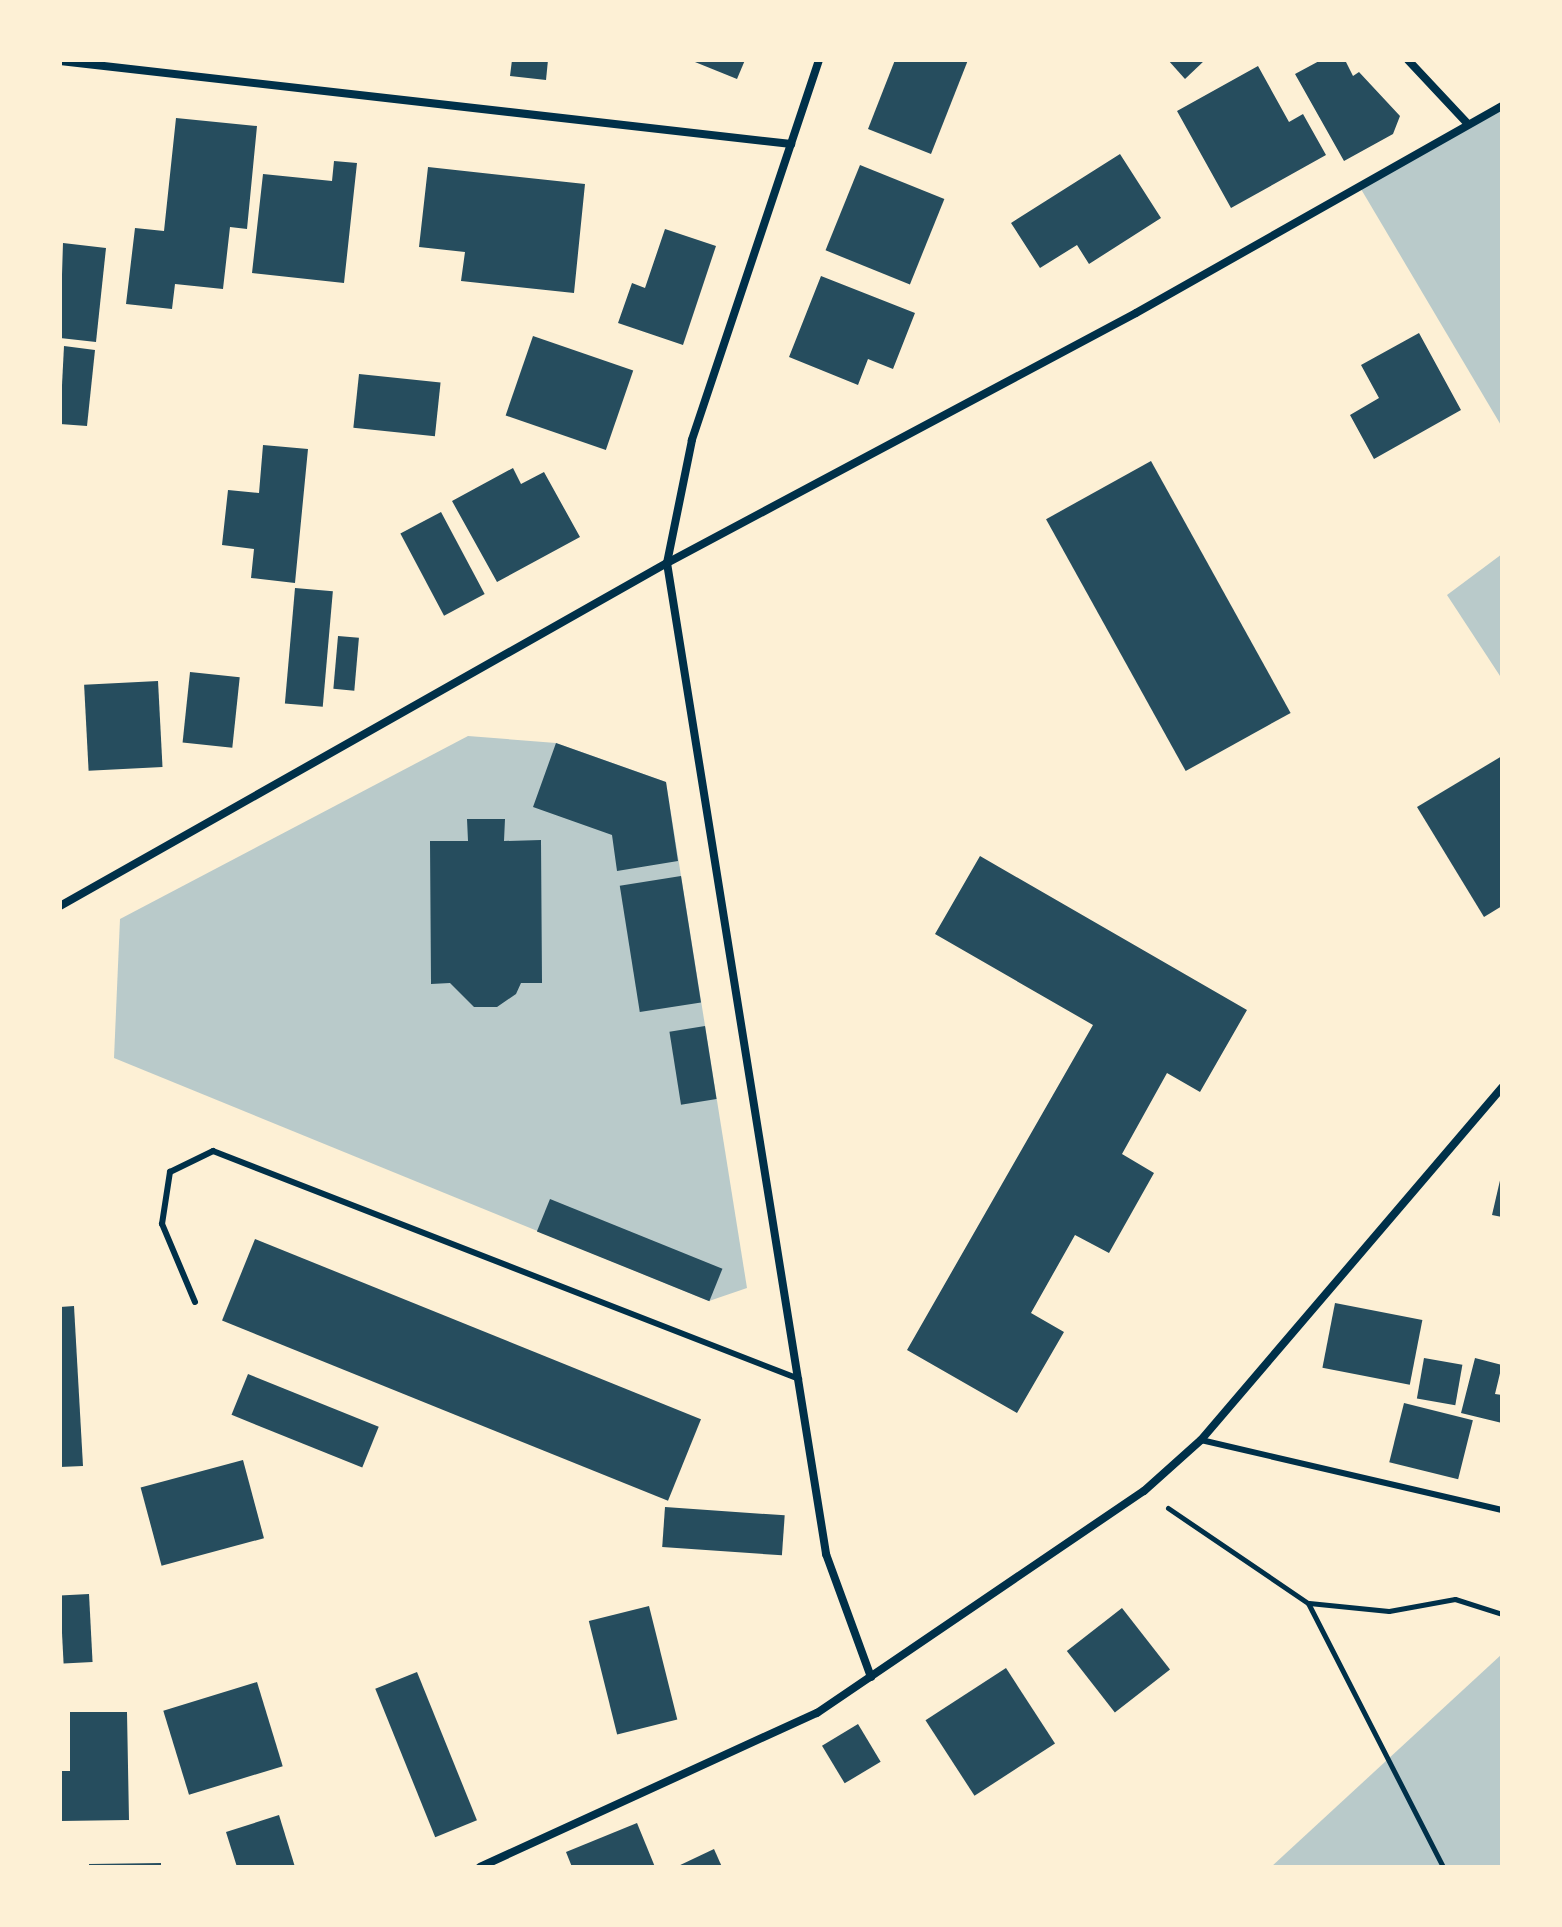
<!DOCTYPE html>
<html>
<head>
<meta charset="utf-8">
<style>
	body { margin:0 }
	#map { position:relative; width:1562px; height:1927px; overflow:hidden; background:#fdf0d5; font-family:Roboto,sans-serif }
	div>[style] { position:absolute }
	.green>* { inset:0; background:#b9caca }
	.building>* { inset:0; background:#264d5e; transform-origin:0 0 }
	.path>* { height:5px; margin:-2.5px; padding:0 2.5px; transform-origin:2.5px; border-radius:2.5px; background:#003049 }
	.service>* { height:6px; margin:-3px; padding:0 3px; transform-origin:3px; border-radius:3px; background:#003049 }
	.minor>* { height:8px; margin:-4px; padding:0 4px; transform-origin:4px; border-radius:4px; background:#003049 }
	span { translate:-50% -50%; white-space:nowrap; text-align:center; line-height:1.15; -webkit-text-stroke:8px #fdf0d5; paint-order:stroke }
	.frame { position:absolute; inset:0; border:62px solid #fdf0d5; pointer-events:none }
</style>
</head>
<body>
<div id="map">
	<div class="green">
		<i style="clip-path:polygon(1502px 106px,1502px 427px,1358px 184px)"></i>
		<i style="clip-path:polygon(1502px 554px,1502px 679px,1447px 595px)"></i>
		<i style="clip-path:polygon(468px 736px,556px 743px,666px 782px,747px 1288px,709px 1301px,114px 1058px,120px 919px)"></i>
		<i style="clip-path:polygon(1502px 1654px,1502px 1867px,1271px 1867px)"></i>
	</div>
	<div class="building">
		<i style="clip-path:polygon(512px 60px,548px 60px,546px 80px,510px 76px)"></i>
		<i style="clip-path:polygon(690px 60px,745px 60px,737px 79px)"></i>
		<i style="clip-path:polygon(895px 60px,968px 60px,931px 154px,868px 129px)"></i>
		<i style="clip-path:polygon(1168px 60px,1205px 60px,1185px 79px)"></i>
		<i style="clip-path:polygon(1321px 60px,1345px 60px,1353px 76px,1359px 72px,1400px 116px,1393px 134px,1344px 161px,1295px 74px)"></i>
		<i style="clip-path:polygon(1258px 66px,1289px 122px,1303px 114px,1326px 155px,1231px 208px,1177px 111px)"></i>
		<i style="clip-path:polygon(176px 118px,257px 126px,247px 229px,230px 227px,223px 289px,175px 284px,172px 309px,126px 304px,135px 228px,164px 231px)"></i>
		<i style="clip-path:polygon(1120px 154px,1161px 218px,1089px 264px,1077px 245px,1040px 268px,1011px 223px)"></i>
		<i style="clip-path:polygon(334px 161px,357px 163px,344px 283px,252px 273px,263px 174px,332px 181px)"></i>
		<i style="left:860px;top:165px;width:91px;height:92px;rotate:22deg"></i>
		<i style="clip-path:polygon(428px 167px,585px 184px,574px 293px,461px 281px,465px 252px,419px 247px)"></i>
		<i style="clip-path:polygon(665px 229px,716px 246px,683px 345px,618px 323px,632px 283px,645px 288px)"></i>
		<i style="clip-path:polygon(63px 243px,106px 248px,96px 342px,60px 338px)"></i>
		<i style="clip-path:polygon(821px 276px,915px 313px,893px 369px,868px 359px,858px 385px,789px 357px)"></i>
		<i style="clip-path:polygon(1419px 333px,1461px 410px,1374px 459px,1350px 415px,1379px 398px,1361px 365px)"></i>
		<i style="left:533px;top:336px;width:106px;height:84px;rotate:19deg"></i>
		<i style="clip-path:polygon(64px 346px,95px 350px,87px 426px,60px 424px)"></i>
		<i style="left:359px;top:374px;width:82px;height:54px;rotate:6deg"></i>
		<i style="clip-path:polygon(263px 445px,308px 449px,295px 583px,251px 578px,254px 549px,222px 545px,228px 490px,259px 493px)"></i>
		<i style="left:1151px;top:461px;width:288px;height:120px;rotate:61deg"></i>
		<i style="clip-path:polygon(513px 468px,521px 484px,544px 472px,580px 537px,497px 582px,452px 501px)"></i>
		<i style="left:441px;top:512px;width:93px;height:46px;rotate:62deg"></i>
		<i style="left:295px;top:588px;width:38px;height:116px;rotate:5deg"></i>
		<i style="left:338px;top:636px;width:21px;height:53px;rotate:5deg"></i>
		<i style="left:190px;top:672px;width:50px;height:71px;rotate:6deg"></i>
		<i style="left:158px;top:681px;width:86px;height:74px;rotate:87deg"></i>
		<i style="clip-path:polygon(556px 743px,666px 782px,678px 861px,617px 871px,612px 835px,533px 807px)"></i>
		<i style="clip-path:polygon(1502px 756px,1502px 906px,1484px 917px,1417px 807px)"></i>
		<i style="clip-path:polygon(467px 819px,505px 819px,504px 841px,541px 840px,542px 983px,521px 983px,516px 994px,497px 1007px,474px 1007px,450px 983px,431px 984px,430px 841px,468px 841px)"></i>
		<i style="clip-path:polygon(980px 856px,1247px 1010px,1200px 1092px,1167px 1073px,1122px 1154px,1154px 1173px,1109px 1253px,1075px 1235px,1031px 1313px,1064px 1332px,1017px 1413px,907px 1350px,1093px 1025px,935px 934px)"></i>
		<i style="left:681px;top:876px;width:128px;height:62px;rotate:81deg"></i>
		<i style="left:705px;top:1026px;width:74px;height:36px;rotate:81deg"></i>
		<i style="clip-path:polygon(1501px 1176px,1502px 1176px,1502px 1217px,1492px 1215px)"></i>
		<i style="left:550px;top:1199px;width:186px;height:35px;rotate:22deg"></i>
		<i style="left:255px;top:1239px;width:481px;height:88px;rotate:22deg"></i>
		<i style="left:1335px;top:1303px;width:89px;height:66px;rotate:11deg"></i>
		<i style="clip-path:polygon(74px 1306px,83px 1466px,60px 1467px,60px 1307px)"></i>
		<i style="left:1424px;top:1358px;width:39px;height:41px;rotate:10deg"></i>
		<i style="clip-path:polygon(1475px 1358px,1502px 1365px,1495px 1394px,1502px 1395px,1502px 1423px,1461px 1413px)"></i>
		<i style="left:248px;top:1374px;width:141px;height:44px;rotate:22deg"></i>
		<i style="left:1404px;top:1403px;width:71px;height:61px;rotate:14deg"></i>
		<i style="left:243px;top:1460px;width:81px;height:106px;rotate:75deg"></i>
		<i style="left:665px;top:1507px;width:120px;height:40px;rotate:4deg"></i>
		<i style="left:89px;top:1594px;width:68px;height:29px;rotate:87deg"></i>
		<i style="left:649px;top:1606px;width:117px;height:62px;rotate:76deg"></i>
		<i style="left:1122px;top:1608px;width:78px;height:70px;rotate:52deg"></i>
		<i style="left:1006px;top:1668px;width:90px;height:96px;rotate:57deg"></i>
		<i style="left:417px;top:1672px;width:160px;height:45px;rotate:68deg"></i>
		<i style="left:257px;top:1682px;width:88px;height:98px;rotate:73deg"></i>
		<i style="clip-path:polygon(70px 1712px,127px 1712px,129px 1820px,60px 1821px,60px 1771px,70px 1771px)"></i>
		<i style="left:858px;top:1724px;width:44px;height:42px;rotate:59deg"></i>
		<i style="clip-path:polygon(279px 1815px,295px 1867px,237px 1867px,226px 1832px)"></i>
		<i style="clip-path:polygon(637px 1823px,655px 1867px,572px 1867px,566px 1852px)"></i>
		<i style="clip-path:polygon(714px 1849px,722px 1867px,676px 1867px)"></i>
		<i style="clip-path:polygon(161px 1863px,161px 1867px,89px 1867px,89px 1864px)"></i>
	</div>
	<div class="path">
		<i style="left:1168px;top:1508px;width:169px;rotate:34.2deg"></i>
		<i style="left:1308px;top:1603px;width:297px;rotate:62.9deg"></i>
		<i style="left:1309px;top:1603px;width:80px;rotate:5.7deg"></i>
		<i style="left:1389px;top:1611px;width:67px;rotate:-10.3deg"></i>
		<i style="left:1455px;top:1599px;width:49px;rotate:17.7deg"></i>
	</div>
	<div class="service">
		<i style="left:195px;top:1302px;width:85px;rotate:-112.9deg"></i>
		<i style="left:162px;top:1224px;width:53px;rotate:-81.3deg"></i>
		<i style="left:170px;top:1172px;width:48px;rotate:-26deg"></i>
		<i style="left:213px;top:1151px;width:629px;rotate:21.26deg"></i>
		<i style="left:1201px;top:1440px;width:309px;rotate:13.1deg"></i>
	</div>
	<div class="minor">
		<i style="left:819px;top:60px;width:401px;rotate:108.5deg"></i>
		<i style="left:692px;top:440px;width:126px;rotate:101.5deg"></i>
		<i style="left:667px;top:563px;width:1004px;rotate:80.88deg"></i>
		<i style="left:826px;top:1554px;width:131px;rotate:69.9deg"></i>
		<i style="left:1408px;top:60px;width:86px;rotate:46.9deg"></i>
		<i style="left:60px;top:61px;width:736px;rotate:6.48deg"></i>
		<i style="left:60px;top:906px;width:697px;rotate:-29.47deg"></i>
		<i style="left:667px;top:563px;width:531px;rotate:-28.06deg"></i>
		<i style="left:1136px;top:313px;width:420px;rotate:-29.5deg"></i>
		<i style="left:480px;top:1867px;width:371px;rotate:-24.6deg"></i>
		<i style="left:817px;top:1713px;width:395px;rotate:-34.2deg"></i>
		<i style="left:1144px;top:1491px;width:76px;rotate:-41.8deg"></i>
		<i style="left:1201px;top:1440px;width:464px;rotate:-49.5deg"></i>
	</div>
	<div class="frame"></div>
</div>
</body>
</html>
